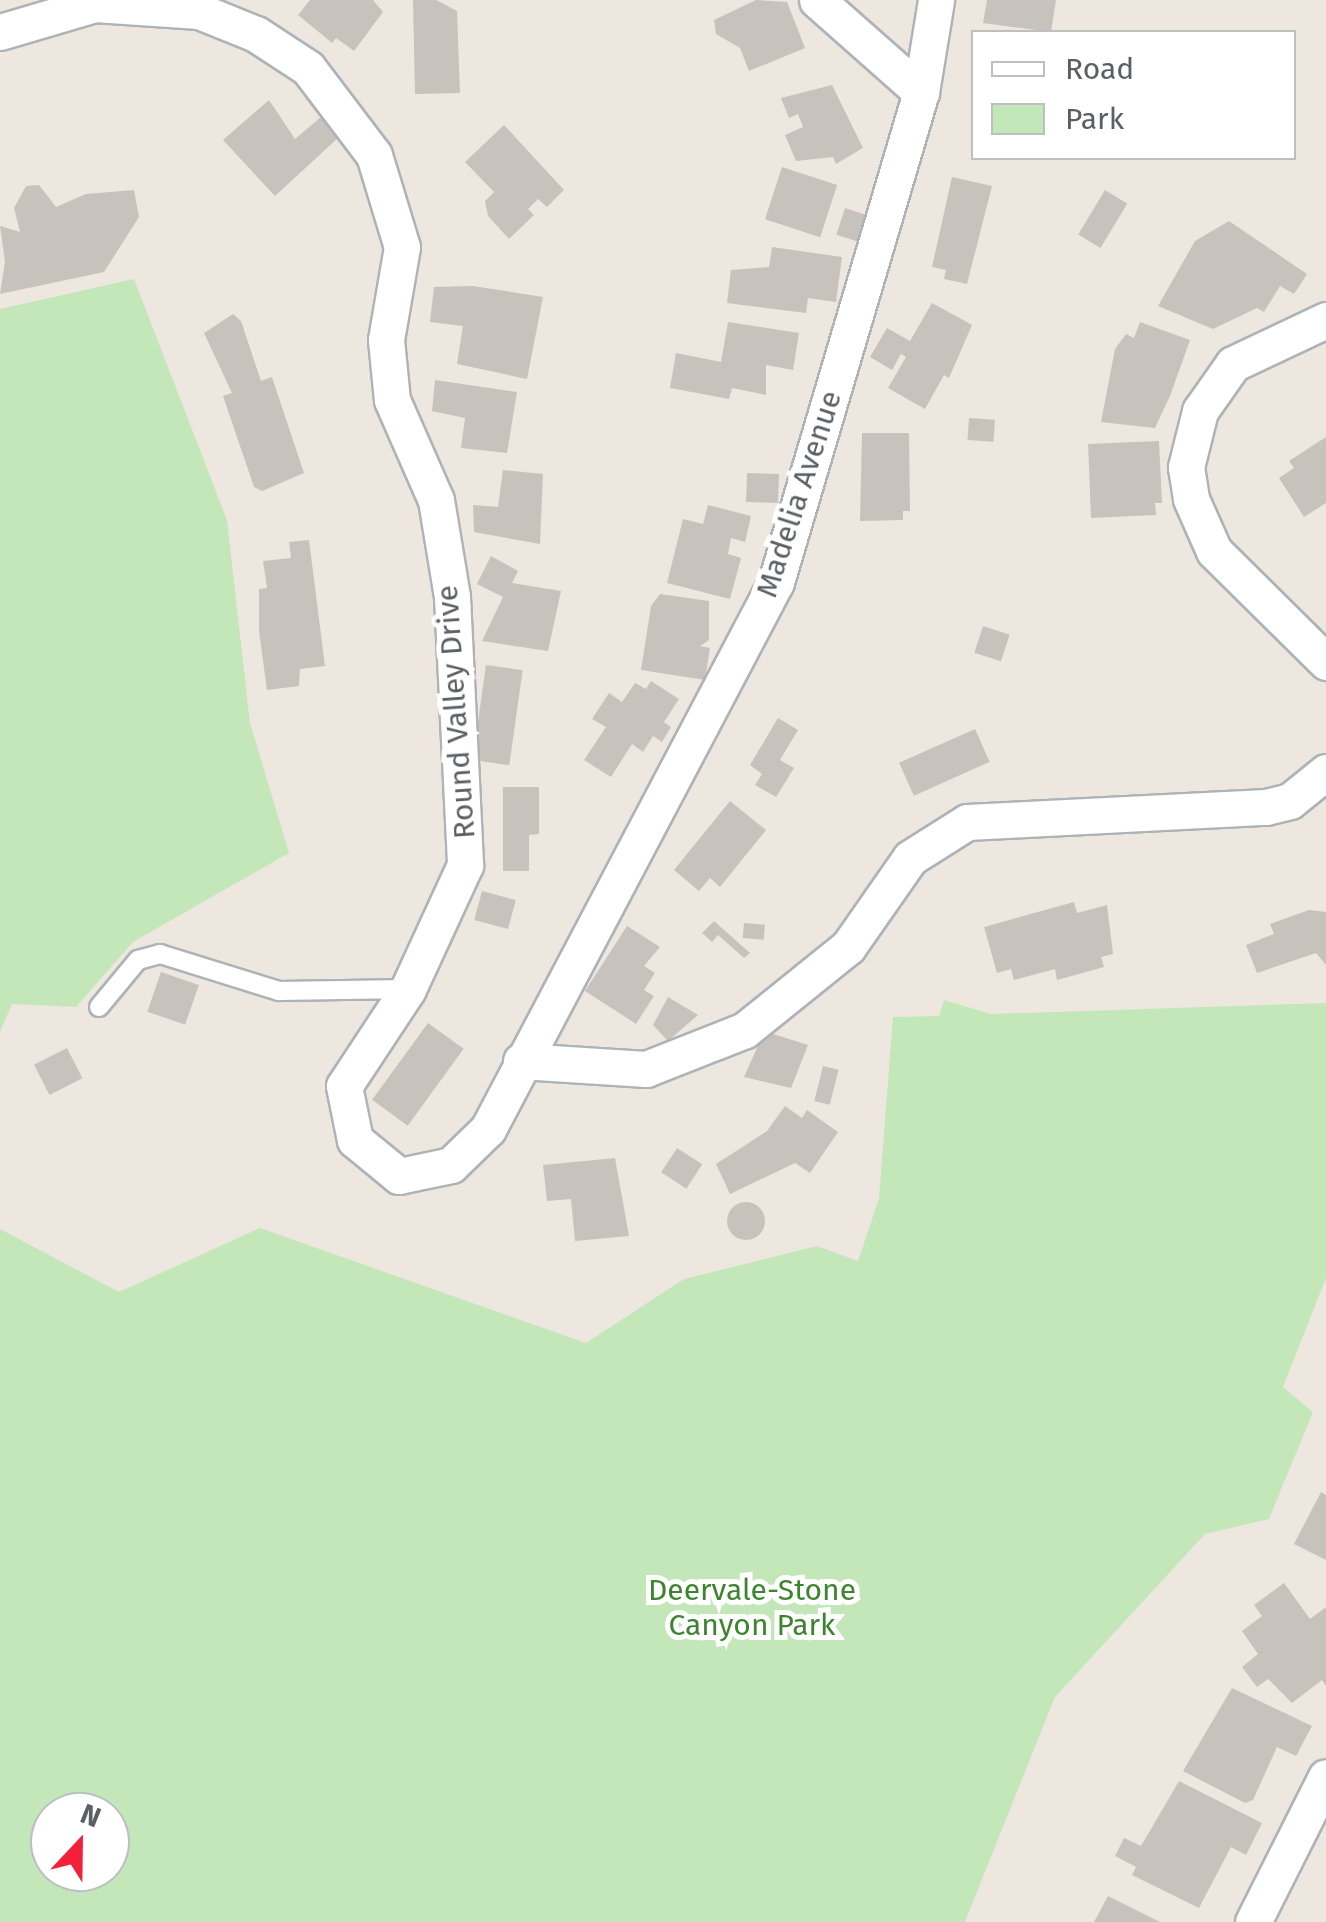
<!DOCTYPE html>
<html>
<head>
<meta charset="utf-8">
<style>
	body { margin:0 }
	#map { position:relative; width:1326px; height:1922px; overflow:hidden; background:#ede7e0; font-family:"Fira Sans",sans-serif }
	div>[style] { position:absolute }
	.green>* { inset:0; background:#c4e7ba }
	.building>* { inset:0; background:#c8c2bd; transform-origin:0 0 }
	.round { border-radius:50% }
	.roads { filter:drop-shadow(2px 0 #aeb3b7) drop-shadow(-2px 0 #aeb3b7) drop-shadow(0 2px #aeb3b7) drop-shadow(0 -2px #aeb3b7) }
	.lane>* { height:18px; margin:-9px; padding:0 9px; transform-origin:9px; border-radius:9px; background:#fff }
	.street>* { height:35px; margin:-17.5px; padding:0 17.5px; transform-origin:17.5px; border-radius:17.5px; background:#fff }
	span { translate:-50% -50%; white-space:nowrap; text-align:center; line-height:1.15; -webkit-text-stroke:10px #fff; paint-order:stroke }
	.street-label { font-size:30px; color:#595f62 }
	.park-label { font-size:30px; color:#3d842e }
	.legend { position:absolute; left:971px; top:30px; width:325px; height:130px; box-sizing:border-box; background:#fff; border:2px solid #bdbfc0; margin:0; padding:12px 18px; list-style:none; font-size:30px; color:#595f62 }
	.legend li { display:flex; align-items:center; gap:20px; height:50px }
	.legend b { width:50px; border:2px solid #bdbfc0 }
	.north { position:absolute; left:30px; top:1792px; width:100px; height:100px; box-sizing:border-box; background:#fff; border:2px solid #bdbfc0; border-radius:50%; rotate:22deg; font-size:28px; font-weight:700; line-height:40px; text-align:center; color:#595f62 }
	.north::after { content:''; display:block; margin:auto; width:35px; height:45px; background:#f3203c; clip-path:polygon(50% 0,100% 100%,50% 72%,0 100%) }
</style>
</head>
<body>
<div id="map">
	<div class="green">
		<i style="clip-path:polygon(134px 279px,227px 520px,250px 723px,289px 853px,133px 942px,76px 1007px,12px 1004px,0 1032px,0 309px)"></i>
		<i style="clip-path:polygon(evenodd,944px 1000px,991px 1014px,1326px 1003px,1326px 1278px,1283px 1387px,1313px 1412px,1269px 1519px,1205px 1534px,1055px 1697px,965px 1922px,0 1922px,0 1229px,119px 1292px,260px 1228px,586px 1343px,684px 1279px,817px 1246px,858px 1261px,879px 1198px,893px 1017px,939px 1016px,944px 1000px,110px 1812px,110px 1872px,50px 1872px,50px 1812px,110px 1812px)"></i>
	</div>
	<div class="building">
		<i style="clip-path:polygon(310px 0,373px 0,383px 12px,354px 51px,336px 38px,332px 43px,298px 15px)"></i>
		<i style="clip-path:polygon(413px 0,436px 0,457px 11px,460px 93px,415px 94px)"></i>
		<i style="clip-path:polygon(756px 0,787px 2px,805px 48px,749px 71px,740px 48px,716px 34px,714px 20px)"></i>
		<i style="clip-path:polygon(987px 0,1056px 0,1051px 32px,983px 23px)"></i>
		<i style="clip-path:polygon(832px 85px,863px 148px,836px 164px,833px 157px,796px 161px,785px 135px,803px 127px,798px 114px,789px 118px,781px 98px)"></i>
		<i style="clip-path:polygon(269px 100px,295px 139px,321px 117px,339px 137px,275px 196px,223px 140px)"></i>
		<i style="clip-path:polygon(504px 125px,564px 190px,547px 207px,538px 199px,528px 209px,534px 215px,509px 239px,488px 216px,485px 201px,494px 192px,465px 162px)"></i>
		<i style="left:782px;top:167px;width:58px;height:55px;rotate:18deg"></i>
		<i style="clip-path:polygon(952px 177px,992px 186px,967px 284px,944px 279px,946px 270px,932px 267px)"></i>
		<i style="clip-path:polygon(39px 185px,56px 207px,86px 194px,134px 190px,139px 217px,104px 272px,0 294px,5px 262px,0 226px,20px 232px,14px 208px,26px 186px)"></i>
		<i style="left:1105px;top:190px;width:26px;height:52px;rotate:31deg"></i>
		<i style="left:845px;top:208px;width:33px;height:28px;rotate:18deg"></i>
		<i style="clip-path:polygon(1229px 221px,1307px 274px,1294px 294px,1280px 286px,1264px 312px,1257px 308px,1213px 329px,1158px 306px,1195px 241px)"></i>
		<i style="clip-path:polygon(772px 247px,842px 257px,836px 302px,808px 298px,806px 313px,727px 303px,731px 270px,769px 267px)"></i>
		<i style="clip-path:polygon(473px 286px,543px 297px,527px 379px,457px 364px,463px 326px,430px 322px,434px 287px)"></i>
		<i style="clip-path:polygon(932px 303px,972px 325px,949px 378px,944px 375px,925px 409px,888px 388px,906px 357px,901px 354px,892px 370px,870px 357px,887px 328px,910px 341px)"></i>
		<i style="clip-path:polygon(233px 314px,241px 321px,261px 381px,272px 377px,304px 473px,262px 491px,254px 487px,223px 396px,232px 393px,204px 333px)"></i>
		<i style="clip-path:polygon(728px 322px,799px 333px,793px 370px,766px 365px,766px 395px,732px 388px,729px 399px,670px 388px,676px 353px,721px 362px)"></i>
		<i style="clip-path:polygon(1140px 322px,1190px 340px,1170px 396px,1155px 428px,1101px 422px,1115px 349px,1126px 334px,1134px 338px)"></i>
		<i style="clip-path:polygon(435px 380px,517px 392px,507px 453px,461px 448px,465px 418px,432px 411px)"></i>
		<i style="left:969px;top:418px;width:26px;height:22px;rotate:4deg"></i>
		<i style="clip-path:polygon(862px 433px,909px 433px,910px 511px,903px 511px,903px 520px,860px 521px)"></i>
		<i style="clip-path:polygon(1326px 437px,1326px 503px,1304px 517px,1279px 478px,1294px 468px,1289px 461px)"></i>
		<i style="clip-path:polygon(1159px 441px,1162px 503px,1155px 503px,1156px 515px,1091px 518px,1088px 444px)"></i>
		<i style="clip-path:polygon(503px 470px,543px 474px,540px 544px,474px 532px,473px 505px,498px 507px)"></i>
		<i style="left:747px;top:473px;width:32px;height:29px;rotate:2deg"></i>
		<i style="clip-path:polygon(708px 505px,751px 516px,745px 542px,731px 538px,728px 554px,741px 558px,730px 599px,667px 583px,683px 519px,703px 524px)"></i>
		<i style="clip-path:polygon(309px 540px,325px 666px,300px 669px,299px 686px,267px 690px,259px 631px,259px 589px,267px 588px,263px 561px,291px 558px,289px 542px)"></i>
		<i style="clip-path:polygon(491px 556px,518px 571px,512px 583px,561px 591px,548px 651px,482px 641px,503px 597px,477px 584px)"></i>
		<i style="clip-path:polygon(660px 594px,709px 601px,709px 640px,700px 646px,710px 648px,705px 680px,641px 670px,651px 606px)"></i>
		<i style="left:983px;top:626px;width:28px;height:28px;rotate:18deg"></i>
		<i style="left:486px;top:665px;width:37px;height:96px;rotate:8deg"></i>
		<i style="clip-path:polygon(651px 681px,679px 699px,664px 722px,671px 727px,662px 742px,653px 736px,643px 752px,632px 744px,611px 777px,584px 760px,606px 727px,592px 719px,609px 693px,622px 702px,635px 683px,646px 689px)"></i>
		<i style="clip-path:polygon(778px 718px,798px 730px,780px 760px,794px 768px,776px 797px,755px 785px,762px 774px,750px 765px)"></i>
		<i style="left:975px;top:729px;width:36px;height:83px;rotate:66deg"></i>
		<i style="clip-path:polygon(503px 787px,539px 787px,539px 834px,529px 835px,529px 871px,503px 871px)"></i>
		<i style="clip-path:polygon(730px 801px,766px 830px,720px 887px,710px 878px,699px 891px,674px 870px)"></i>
		<i style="left:482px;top:891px;width:35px;height:30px;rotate:15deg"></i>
		<i style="clip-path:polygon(1074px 902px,1077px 913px,1107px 905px,1113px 954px,1101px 957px,1104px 967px,1057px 980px,1055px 969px,1014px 980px,1011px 969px,997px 973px,984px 927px)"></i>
		<i style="clip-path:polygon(1309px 910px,1326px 912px,1326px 965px,1316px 953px,1257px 973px,1246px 945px,1274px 934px,1270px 924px)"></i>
		<i style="clip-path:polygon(714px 921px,750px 953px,744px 958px,718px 935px,712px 942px,702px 933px)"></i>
		<i style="left:744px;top:923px;width:21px;height:15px;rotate:5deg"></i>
		<i style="clip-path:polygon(627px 926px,660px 947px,644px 966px,655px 973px,644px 990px,654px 996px,636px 1024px,585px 991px)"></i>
		<i style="left:161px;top:972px;width:40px;height:42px;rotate:19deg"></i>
		<i style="clip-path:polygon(668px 997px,698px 1015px,668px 1041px,653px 1025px)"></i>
		<i style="left:428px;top:1023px;width:44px;height:95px;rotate:36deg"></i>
		<i style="clip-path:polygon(770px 1033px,808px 1045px,791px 1088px,744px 1077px,762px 1037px)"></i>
		<i style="left:67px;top:1048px;width:34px;height:37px;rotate:63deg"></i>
		<i style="left:823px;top:1066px;width:16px;height:36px;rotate:14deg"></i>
		<i style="clip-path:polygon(785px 1106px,802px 1118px,807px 1110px,838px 1132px,810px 1173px,795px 1163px,730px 1194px,716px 1164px,767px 1131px)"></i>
		<i style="left:677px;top:1148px;width:30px;height:29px;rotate:33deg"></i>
		<i style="clip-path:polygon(615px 1158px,629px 1236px,575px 1241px,571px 1199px,547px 1201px,543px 1165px)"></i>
		<i class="round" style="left:727px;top:1202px;width:38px;height:38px"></i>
		<i style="clip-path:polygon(1321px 1492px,1326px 1495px,1326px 1560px,1294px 1544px)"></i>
		<i style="clip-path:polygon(1284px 1583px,1310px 1619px,1326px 1607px,1326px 1686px,1322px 1680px,1292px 1703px,1268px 1679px,1257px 1687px,1242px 1667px,1258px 1654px,1242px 1631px,1262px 1616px,1254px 1605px)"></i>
		<i style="clip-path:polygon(1232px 1688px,1312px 1726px,1296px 1756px,1277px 1747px,1253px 1800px,1245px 1803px,1183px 1771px)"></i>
		<i style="clip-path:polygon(1179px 1781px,1262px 1823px,1246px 1855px,1231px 1847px,1199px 1908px,1132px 1875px,1136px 1867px,1115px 1856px,1124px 1838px,1141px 1846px)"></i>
		<i style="clip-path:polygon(1108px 1896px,1160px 1922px,1094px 1922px)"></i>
	</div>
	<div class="roads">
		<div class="lane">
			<i style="left:99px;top:1007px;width:61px;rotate:-50.3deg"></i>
			<i style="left:138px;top:960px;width:23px;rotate:-15deg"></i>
			<i style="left:160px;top:954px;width:125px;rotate:17.3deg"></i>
			<i style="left:279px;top:991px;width:129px;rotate:-0.9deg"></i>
		</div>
		<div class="street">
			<i style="left:817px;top:0;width:139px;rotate:41.5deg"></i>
			<i style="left:0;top:32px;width:99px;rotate:-16.4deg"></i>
			<i style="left:95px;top:4px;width:104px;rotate:3.9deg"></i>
			<i style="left:199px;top:11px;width:61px;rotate:22deg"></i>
			<i style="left:256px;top:34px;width:62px;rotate:33.2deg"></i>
			<i style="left:308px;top:68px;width:109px;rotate:52.8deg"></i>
			<i style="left:374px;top:155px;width:96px;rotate:73.1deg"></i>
			<i style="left:402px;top:247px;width:94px;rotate:99.8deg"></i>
			<i style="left:386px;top:340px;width:60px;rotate:84.3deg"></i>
			<i style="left:392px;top:400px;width:109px;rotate:66.3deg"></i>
			<i style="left:436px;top:500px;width:98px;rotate:80.6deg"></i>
			<i style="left:452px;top:597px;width:268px;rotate:87.2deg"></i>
			<i style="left:465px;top:865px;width:136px;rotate:114.7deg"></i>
			<i style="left:408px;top:989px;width:116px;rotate:123.4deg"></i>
			<i style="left:344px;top:1086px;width:55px;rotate:78.5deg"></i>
			<i style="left:355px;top:1140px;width:57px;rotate:39.3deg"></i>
			<i style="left:399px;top:1176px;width:53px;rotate:-11.9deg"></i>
			<i style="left:451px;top:1165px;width:52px;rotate:-44.2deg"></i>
			<i style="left:488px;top:1129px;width:618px;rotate:-62.23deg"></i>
			<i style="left:776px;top:582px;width:511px;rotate:-73.52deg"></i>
			<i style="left:921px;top:92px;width:93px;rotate:-80.7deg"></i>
			<i style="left:1326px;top:320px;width:103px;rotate:154.7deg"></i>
			<i style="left:1233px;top:364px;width:57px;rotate:125.1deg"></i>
			<i style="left:1200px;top:411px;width:58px;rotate:104deg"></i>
			<i style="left:1186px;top:467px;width:32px;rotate:81deg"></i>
			<i style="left:1191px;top:499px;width:57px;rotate:66.1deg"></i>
			<i style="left:1214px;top:551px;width:158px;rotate:44.7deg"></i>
			<i style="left:521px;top:1061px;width:125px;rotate:3.7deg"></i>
			<i style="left:646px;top:1069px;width:106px;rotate:-21.5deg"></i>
			<i style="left:745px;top:1030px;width:132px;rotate:-38.9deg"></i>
			<i style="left:848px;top:947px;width:108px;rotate:-55.1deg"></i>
			<i style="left:910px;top:858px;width:67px;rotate:-32.3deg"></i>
			<i style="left:967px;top:822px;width:299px;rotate:-2.9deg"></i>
			<i style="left:1266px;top:807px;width:25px;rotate:-14deg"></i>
			<i style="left:1290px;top:801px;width:46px;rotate:-38.9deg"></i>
			<i style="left:1253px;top:1922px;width:162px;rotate:-63.3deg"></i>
		</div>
	</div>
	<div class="street-label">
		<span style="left:799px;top:494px;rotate:-72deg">Madelia Avenue</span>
		<span style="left:456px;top:712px;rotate:-94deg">Round Valley Drive</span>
	</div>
	<div class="park-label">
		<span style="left:752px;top:1607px">Deervale-Stone<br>Canyon Park</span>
	</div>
	<ul class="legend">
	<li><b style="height:12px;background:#fff"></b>Road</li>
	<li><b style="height:28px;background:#c4e7ba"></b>Park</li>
	</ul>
	<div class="north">N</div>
</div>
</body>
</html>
